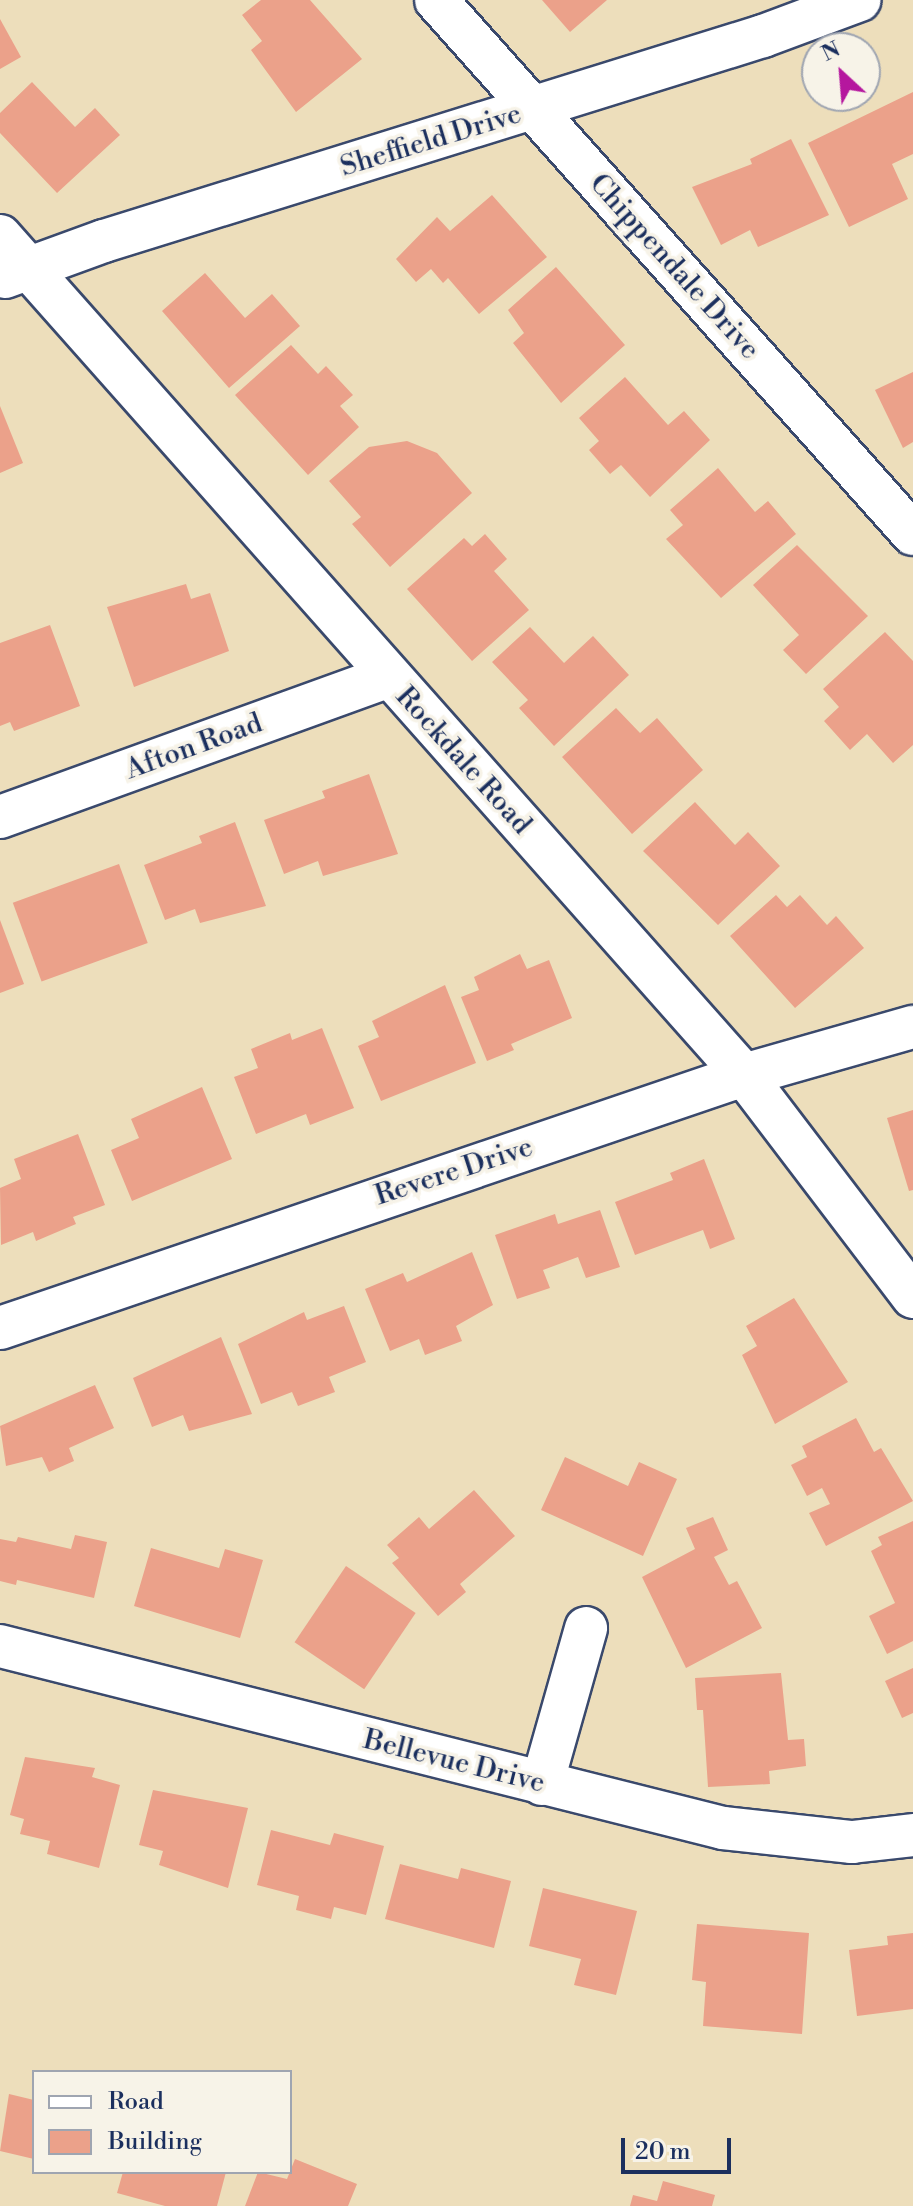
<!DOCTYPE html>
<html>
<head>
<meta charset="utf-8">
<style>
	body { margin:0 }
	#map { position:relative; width:913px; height:2206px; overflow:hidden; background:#eddebb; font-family:"Libre Bodoni",serif }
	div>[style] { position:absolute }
	.building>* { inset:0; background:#eba18a; transform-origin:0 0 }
	.roads { filter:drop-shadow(2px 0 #3a496c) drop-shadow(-2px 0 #3a496c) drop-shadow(0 2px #3a496c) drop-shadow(0 -2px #3a496c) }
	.minor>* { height:42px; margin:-21px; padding:0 21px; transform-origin:21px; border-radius:21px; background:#fff }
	span { translate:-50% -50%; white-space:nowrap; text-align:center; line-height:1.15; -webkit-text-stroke:7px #f7f3e8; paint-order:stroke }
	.street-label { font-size:28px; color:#1b2f5e }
	.legend { position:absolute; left:32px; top:2070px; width:260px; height:104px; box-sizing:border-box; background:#f7f3e8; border:2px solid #9fa5b1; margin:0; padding:10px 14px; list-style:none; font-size:24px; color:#1b2f5e }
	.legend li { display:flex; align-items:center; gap:16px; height:40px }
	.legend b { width:40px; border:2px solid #9fa5b1 }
	.north { position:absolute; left:801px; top:32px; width:80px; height:80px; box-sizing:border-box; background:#f7f3e8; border:2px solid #9fa5b1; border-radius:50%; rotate:334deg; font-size:22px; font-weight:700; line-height:32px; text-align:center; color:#1b2f5e }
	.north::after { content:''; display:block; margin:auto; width:28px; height:36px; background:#b5179e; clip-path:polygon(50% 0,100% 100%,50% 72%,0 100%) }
	.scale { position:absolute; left:621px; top:2138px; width:110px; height:36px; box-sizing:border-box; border:4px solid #1b2f5e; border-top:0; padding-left:10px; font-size:24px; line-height:28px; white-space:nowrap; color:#1b2f5e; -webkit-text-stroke:6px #f7f3e8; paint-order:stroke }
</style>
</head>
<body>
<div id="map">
	<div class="building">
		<i style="clip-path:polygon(261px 0,310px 0,362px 59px,296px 112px,251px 50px,262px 41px,242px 15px)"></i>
		<i style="clip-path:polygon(542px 0,607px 0,570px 32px)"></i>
		<i style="clip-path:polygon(0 19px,21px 57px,0 69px)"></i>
		<i style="clip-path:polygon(32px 82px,75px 127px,95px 108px,120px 135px,57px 193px,0 133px,0 113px)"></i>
		<i style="clip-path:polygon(913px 92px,913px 154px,892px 164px,908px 199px,849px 227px,808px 143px)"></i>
		<i style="clip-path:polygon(791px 139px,829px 215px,758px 247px,750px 230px,721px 245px,692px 187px,752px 164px,750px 159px)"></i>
		<i style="clip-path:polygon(492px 195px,547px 257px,479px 314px,448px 278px,443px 283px,431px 269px,416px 282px,396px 259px,437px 217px,450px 231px)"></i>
		<i style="clip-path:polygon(556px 267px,625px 345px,561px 403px,513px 343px,524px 333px,508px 310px)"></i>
		<i style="clip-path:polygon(205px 273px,245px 318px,272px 294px,300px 326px,229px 388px,162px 311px)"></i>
		<i style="clip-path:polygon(291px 345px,318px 374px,326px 366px,353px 395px,340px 406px,359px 427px,308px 475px,235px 395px)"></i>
		<i style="clip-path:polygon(913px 372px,913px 442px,903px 448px,875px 390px)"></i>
		<i style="clip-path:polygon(625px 377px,668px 425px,684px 411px,710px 440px,650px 497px,621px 465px,610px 474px,589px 450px,599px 441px,579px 418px)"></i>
		<i style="clip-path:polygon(0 406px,23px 463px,0 473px)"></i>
		<i style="clip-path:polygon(407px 441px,437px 453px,472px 493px,390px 567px,352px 524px,361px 517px,329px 481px,369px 447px)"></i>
		<i style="clip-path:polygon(718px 468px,755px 512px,768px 501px,796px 534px,721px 598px,666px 539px,683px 525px,670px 510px)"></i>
		<i style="clip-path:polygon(485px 534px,507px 559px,494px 571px,529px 610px,472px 661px,407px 589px,464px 538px,472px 546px)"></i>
		<i style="clip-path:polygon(797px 545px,868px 616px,806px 674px,783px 650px,799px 635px,753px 585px)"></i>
		<i style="clip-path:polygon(186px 584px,191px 599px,210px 593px,229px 651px,134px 687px,107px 607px)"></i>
		<i style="clip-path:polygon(50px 625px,80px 706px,14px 731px,10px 722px,0 726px,0 643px)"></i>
		<i style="clip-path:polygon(530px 627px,564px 663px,593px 636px,629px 675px,554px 746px,519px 708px,528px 700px,492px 662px)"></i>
		<i style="clip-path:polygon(885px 632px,913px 661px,913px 745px,893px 763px,867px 734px,850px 750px,824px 721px,839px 707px,823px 689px)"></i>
		<i style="clip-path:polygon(616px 708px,640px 733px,657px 718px,703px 770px,632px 834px,562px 757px)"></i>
		<i style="clip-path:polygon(369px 774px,398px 854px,323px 876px,318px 861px,284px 874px,264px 820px,325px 798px,322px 791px)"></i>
		<i style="clip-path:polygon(695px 802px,735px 845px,748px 832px,780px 866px,718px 925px,643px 851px)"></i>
		<i style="clip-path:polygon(235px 822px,266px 906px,200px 923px,195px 909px,165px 920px,144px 865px,202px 843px,199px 836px)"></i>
		<i style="left:119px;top:864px;width:84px;height:113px;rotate:70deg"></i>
		<i style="clip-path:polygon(776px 895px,787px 907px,800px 895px,827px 925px,836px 916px,864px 948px,795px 1008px,730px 936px)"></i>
		<i style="clip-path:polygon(0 920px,24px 984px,0 993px)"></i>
		<i style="clip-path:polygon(520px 954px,527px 969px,549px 960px,572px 1018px,511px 1044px,514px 1050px,487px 1061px,461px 997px,479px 990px,474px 977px)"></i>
		<i style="clip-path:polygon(445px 985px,476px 1063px,381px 1101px,358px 1046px,379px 1037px,372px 1021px)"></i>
		<i style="clip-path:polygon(322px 1028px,354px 1108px,310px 1125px,306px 1114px,256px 1134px,234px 1077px,258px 1068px,251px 1049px,290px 1033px,292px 1040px)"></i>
		<i style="clip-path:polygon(202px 1087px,232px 1159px,132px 1201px,111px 1150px,139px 1138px,131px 1119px)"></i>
		<i style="clip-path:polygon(913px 1110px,913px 1190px,909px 1191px,887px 1118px)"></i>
		<i style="clip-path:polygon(78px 1134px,105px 1205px,73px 1217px,76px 1224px,36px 1241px,33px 1232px,1px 1245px,0 1188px,21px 1179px,14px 1159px)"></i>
		<i style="clip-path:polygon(704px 1159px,735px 1239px,710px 1249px,703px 1230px,635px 1255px,615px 1202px,673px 1180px,670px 1173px)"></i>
		<i style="clip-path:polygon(600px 1210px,620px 1267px,586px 1278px,578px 1257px,543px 1270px,550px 1288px,517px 1299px,495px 1235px,555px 1214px,558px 1224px)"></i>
		<i style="clip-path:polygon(472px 1252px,493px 1305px,456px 1326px,462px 1341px,425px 1355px,419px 1339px,390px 1351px,365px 1289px,403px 1273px,407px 1282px)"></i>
		<i style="clip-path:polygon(794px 1298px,848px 1382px,775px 1424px,742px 1355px,757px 1346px,746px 1326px)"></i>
		<i style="clip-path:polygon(344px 1306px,366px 1362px,329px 1377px,335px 1392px,298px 1406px,292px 1392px,261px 1404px,238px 1344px,304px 1312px,307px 1320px)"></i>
		<i style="clip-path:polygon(221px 1337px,252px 1414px,189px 1431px,183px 1415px,152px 1427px,133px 1378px)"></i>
		<i style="clip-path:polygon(95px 1385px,114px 1428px,69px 1448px,74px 1461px,49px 1472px,42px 1457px,6px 1466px,0 1426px)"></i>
		<i style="clip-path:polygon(856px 1418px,874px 1452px,881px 1448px,913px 1501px,826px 1546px,809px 1513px,830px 1504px,822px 1488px,807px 1496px,791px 1465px,807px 1457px,802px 1446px)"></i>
		<i style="clip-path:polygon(565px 1457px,628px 1486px,639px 1462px,677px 1479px,643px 1556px,541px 1510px)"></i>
		<i style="clip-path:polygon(474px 1490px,515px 1536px,460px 1584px,466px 1592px,438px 1616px,392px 1563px,399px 1558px,387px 1545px,419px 1517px,429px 1529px)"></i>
		<i style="clip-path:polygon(713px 1517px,728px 1550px,714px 1557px,729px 1585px,737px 1581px,762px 1628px,686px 1668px,642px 1577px,695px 1549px,686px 1528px)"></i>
		<i style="clip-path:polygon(913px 1521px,913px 1641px,887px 1654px,869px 1616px,895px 1603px,871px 1551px,882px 1545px,878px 1537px)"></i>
		<i style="clip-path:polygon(75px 1535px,107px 1542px,94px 1598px,17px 1580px,16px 1585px,0 1581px,0 1539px,16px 1542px,18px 1537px,71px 1549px)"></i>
		<i style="clip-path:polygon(151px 1548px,219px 1568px,225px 1549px,263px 1560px,240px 1638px,134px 1606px)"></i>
		<i style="left:346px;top:1566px;width:84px;height:92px;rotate:34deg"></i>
		<i style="clip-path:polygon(913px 1668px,913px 1713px,902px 1718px,885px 1681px)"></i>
		<i style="clip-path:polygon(781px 1673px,788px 1740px,804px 1739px,806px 1766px,769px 1771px,770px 1784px,708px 1787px,703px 1710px,697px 1710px,695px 1678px)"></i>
		<i style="clip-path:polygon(25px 1757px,95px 1768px,92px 1777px,120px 1785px,99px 1868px,47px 1854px,50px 1841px,20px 1834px,24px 1819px,10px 1815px)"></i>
		<i style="clip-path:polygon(153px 1790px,248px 1808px,228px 1888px,159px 1865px,163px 1851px,139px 1845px)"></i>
		<i style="clip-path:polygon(271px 1830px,330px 1845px,334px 1833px,384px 1846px,366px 1915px,334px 1907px,331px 1919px,296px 1910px,299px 1896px,257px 1885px)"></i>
		<i style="clip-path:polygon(400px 1864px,458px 1879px,461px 1868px,511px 1881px,494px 1948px,385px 1919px)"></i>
		<i style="clip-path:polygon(543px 1888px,637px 1911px,616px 1995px,574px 1985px,581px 1959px,529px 1946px)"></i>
		<i style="clip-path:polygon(697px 1924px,809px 1933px,802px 2034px,703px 2026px,706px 1982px,692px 1980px)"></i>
		<i style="clip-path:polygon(913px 1933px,913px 2009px,857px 2016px,849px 1950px,888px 1945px,887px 1936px)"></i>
		<i style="clip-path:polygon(9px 2094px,34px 2100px,34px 2159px,0 2151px)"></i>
		<i style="clip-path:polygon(295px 2159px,357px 2184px,348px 2206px,245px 2206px,258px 2172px,287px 2179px)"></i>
		<i style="clip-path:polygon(123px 2172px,226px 2172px,217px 2206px,165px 2206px,117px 2193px)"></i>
		<i style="clip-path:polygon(663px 2181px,715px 2195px,712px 2206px,630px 2206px,633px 2195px,657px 2201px)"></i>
	</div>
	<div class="roads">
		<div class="minor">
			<i style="left:436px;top:0;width:716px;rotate:48.23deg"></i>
			<i style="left:0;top:236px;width:1121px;rotate:48.43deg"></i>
			<i style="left:744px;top:1075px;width:279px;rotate:52.7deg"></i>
			<i style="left:5px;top:277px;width:105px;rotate:-20deg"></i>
			<i style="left:104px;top:241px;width:690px;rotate:-17.28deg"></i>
			<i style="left:763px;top:36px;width:103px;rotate:-20.4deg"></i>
			<i style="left:0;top:817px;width:412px;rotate:-19.9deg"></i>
			<i style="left:0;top:1328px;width:786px;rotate:-18.78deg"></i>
			<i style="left:744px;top:1075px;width:176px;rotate:-15.9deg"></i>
			<i style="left:0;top:1646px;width:746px;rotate:14.13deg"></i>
			<i style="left:723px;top:1828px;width:130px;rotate:6.2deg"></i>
			<i style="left:852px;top:1842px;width:61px;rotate:-6.5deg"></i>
			<i style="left:542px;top:1784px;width:162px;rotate:-74.2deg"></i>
		</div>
	</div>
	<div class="street-label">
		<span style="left:431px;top:141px;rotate:-17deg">Sheffield Drive</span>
		<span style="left:674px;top:267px;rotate:48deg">Chippendale Drive</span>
		<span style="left:194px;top:747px;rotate:-20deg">Afton Road</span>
		<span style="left:463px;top:761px;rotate:48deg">Rockdale Road</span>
		<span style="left:454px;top:1172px;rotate:-18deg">Revere Drive</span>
		<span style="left:454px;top:1762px;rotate:14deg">Bellevue Drive</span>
	</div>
	<ul class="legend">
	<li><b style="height:10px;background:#fff"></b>Road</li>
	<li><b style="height:22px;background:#eba18a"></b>Building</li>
	</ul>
	<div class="north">N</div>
	<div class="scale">20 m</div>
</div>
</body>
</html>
